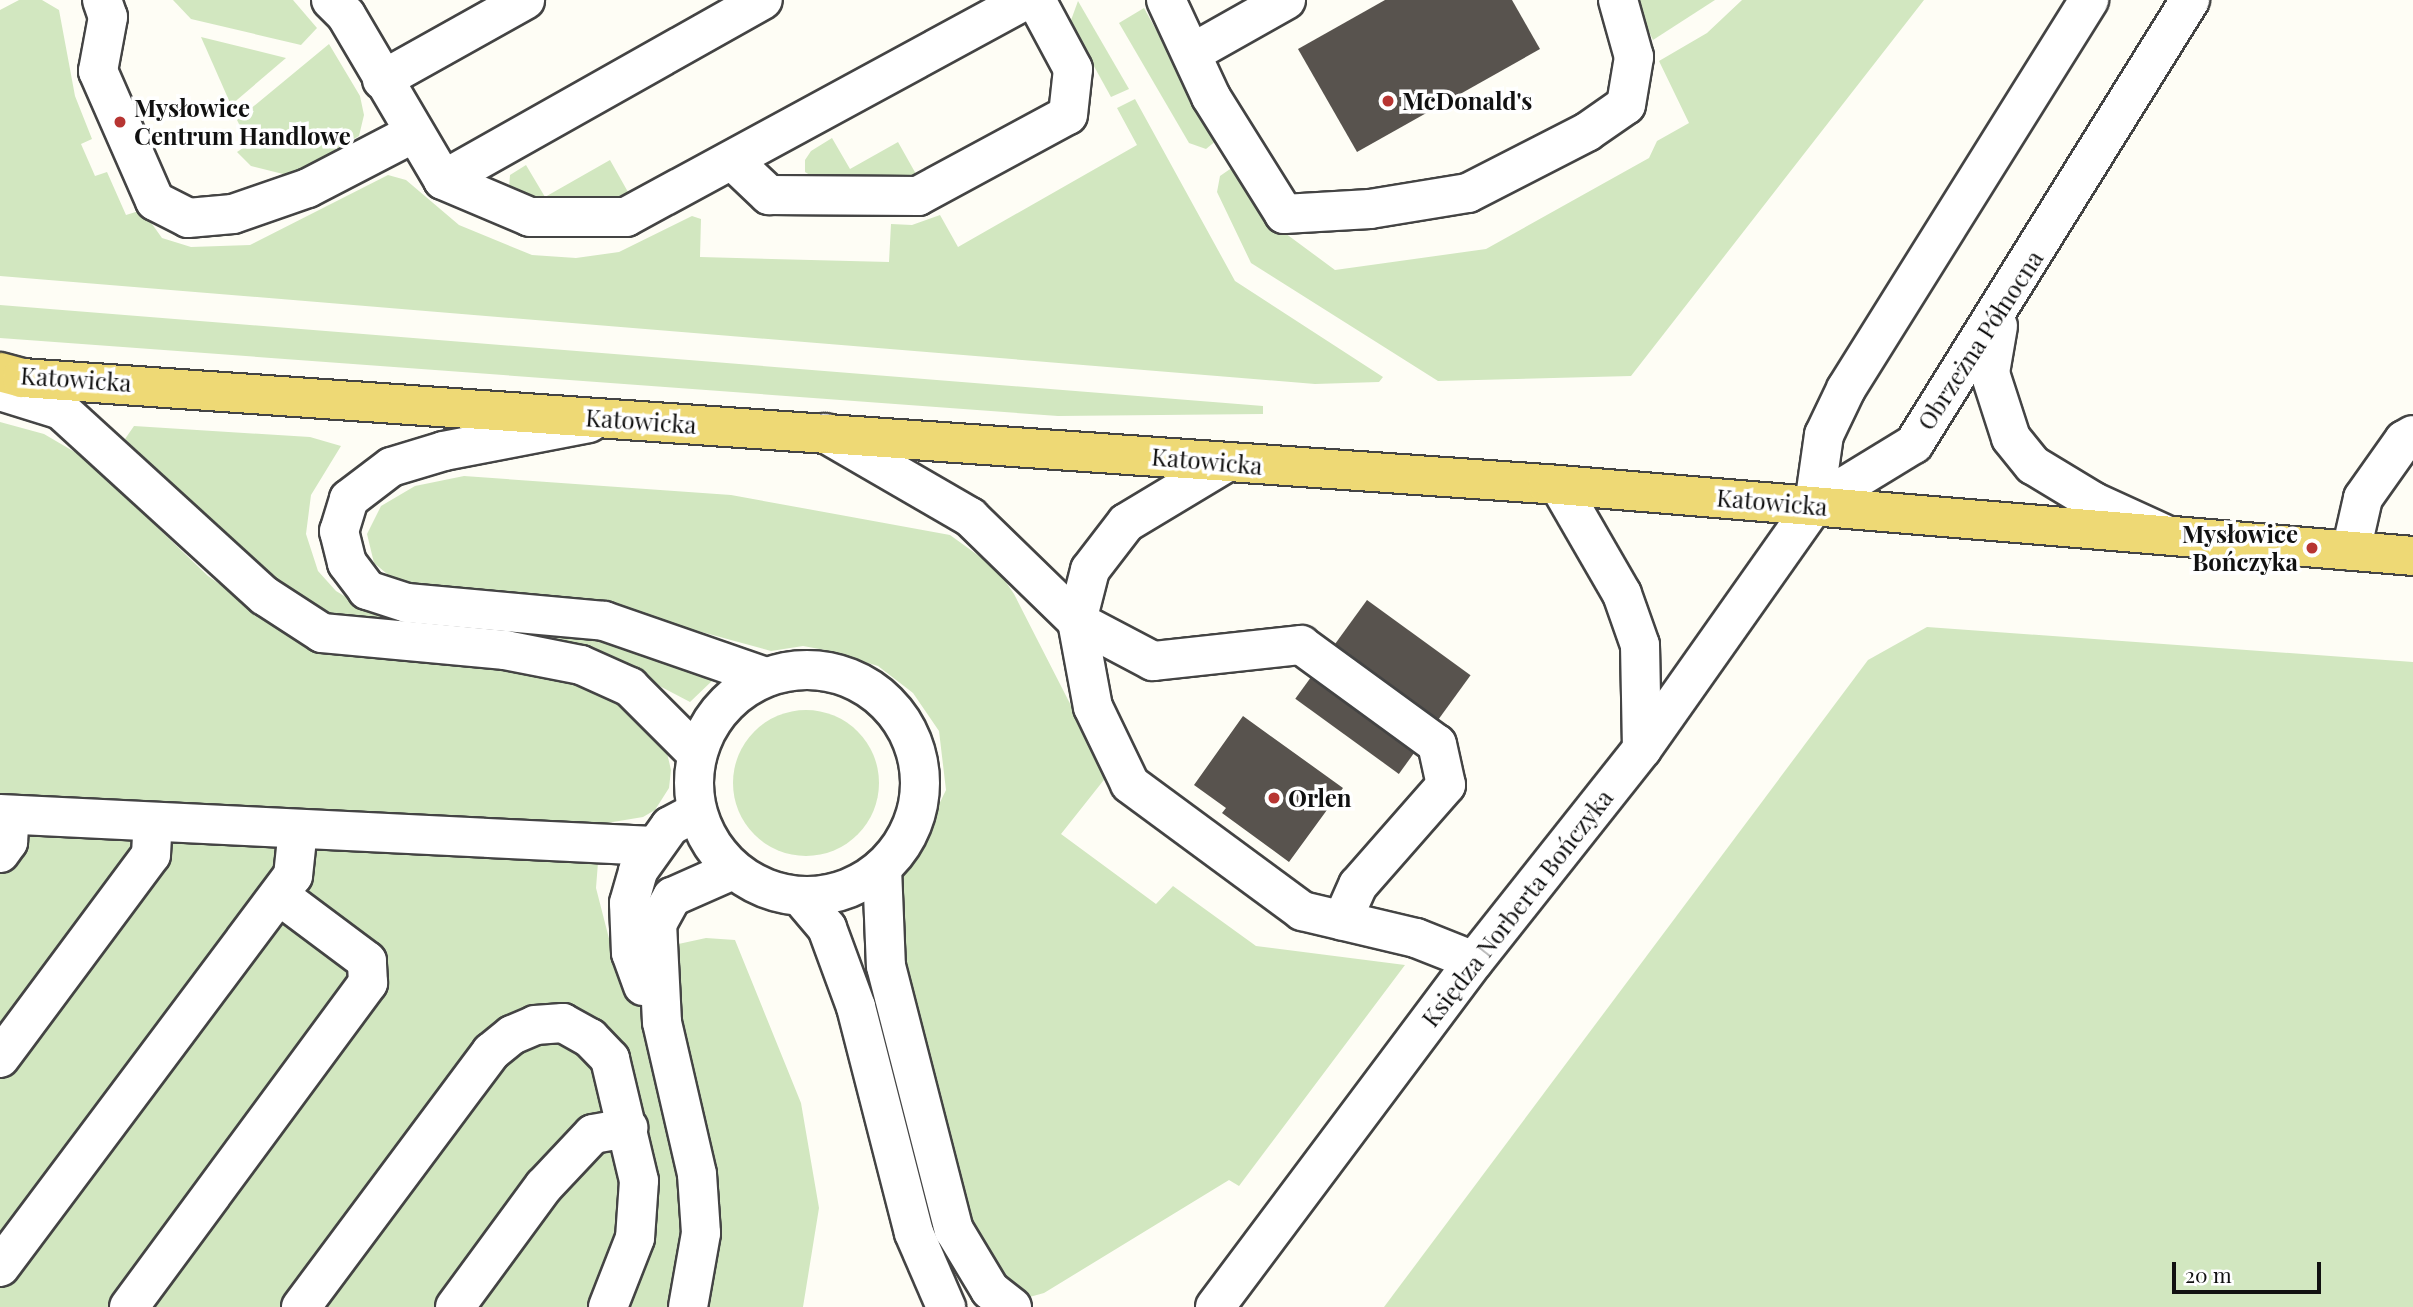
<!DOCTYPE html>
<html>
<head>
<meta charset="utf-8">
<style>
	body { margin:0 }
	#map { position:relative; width:2413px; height:1307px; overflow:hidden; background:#fefdf5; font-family:"Playfair Display",serif }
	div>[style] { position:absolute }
	.green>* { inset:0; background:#d2e7c0 }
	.round { border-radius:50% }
	.building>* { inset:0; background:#58534e; transform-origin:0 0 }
	.roads { filter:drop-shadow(2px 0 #444) drop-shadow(-2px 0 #444) drop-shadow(0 2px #444) drop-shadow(0 -2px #444) }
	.minor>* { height:38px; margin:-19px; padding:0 19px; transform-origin:19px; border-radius:19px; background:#fff }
	.minor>.ring { margin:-19px; padding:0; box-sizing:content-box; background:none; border:38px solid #fff; border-radius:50% }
	.major>* { height:38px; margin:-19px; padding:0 19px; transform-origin:19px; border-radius:19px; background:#eed975 }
	.dots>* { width:19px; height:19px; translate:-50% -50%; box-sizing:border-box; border:4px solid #fff; border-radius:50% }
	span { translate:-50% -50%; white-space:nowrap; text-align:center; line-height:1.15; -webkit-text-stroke:7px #fff; paint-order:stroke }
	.poi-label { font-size:24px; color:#111; font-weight:700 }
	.left { translate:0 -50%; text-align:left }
	.right { translate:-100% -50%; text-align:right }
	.street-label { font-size:24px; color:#111 }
	.scale { position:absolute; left:2172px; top:1262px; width:149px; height:32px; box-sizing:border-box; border:4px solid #111; border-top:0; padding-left:9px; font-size:21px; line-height:24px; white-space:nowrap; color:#111; -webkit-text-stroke:5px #fff; paint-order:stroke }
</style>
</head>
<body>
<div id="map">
	<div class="green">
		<i style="clip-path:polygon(19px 0,42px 0,59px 10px,75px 96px,92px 139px,81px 144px,95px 176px,107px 172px,126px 215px,142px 210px,162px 238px,191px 247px,250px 245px,388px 175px,406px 180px,459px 225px,532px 255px,576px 258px,619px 252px,692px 216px,701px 219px,700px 257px,889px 262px,891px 224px,912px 225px,940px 215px,958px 247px,1137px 145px,1117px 108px,1135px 99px,1235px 281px,1383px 377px,1379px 382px,1315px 384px,0 276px,0 10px)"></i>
		<i style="clip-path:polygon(173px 0,293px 0,317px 28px,301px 45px,191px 19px)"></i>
		<i style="clip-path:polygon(1634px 0,1715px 0,1653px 40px)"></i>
		<i style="clip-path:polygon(1742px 0,1924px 0,1631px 376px,1438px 381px,1251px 263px,1217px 192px,1220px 176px,1233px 167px,1266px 219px,1335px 270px,1486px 249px,1649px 158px,1657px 141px,1689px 123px,1659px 61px,1707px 33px)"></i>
		<i style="clip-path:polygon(1078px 1px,1129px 89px,1111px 97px,1070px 23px)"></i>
		<i style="clip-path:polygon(1144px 8px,1217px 140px,1206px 149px,1189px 143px,1119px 23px)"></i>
		<i style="clip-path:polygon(201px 37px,286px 58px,231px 105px)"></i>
		<i style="clip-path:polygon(329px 44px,360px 96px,364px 115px,359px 136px,291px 176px,251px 166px,237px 152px,249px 144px,237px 120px)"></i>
		<i style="clip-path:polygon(832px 138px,850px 169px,898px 142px,916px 174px,907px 180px,813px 177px,805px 172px,805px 160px,811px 151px)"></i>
		<i style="clip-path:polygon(610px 160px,628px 192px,613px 199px,534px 201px,509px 188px,510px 175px,526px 165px,545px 197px)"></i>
		<i style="clip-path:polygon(0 305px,1263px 406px,1263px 414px,1058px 416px,0 338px)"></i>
		<i style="clip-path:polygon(0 422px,44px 434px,85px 458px,208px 576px,291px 635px,483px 663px,580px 684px,628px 705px,664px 740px,671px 770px,669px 788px,655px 810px,643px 817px,601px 824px,596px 888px,614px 958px,706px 938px,735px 940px,801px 1103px,819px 1208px,803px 1307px,0 1307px)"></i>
		<i style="clip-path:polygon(134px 426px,310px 437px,341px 446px,311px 495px,306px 534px,318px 571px,336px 591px,369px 611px,569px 628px,714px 679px,690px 702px,631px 671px,324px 615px,265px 574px,125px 439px)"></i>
		<i style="clip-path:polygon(464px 476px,731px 495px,950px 535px,997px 569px,1014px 594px,1107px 776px,1061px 834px,1156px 904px,1173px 886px,1256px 946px,1405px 965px,1239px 1186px,1229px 1180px,1044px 1293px,1026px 1298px,999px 1275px,963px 1221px,891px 945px,900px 884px,946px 790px,939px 731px,913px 693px,878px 666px,825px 650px,803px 646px,771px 651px,584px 600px,398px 583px,374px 563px,367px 534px,381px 506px,415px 486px)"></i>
		<i style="clip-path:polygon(1927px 627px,2413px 662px,2413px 1307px,1384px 1307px,1868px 660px)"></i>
		<i class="round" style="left:733px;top:710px;width:146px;height:146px"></i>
	</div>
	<div class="building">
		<i style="clip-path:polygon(1385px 0,1512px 0,1540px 49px,1357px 152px,1298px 49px)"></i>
		<i style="left:1367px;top:600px;width:128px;height:122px;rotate:36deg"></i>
		<i style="clip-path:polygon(1243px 716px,1343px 788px,1289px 862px,1222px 813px,1226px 808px,1194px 785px)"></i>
	</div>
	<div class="roads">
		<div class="minor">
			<i style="left:102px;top:0;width:18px;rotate:71deg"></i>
			<i style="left:108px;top:17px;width:55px;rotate:100.5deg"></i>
			<i style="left:98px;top:71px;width:142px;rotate:66.3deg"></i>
			<i style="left:155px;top:201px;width:37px;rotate:27deg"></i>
			<i style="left:188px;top:218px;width:45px;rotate:-5.1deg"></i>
			<i style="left:233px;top:214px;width:79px;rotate:-19.1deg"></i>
			<i style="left:308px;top:188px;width:119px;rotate:-27.4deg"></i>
			<i style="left:331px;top:0;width:21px;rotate:45deg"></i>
			<i style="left:346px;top:15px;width:191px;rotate:59.5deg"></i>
			<i style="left:443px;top:180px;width:95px;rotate:23deg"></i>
			<i style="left:530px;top:217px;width:96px"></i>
			<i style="left:626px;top:217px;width:455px;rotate:-28.5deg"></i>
			<i style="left:1166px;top:0;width:107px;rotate:65.1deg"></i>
			<i style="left:1211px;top:97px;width:138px;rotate:58deg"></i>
			<i style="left:1284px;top:214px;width:86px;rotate:-3.3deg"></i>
			<i style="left:1370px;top:209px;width:99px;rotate:-9.3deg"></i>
			<i style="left:1468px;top:193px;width:134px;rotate:-27.1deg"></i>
			<i style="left:1587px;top:132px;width:47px;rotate:-34.7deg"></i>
			<i style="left:1626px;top:105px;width:49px;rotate:-80.5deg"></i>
			<i style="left:1634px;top:57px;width:59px;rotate:-105.7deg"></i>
			<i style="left:1192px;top:53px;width:108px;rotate:-29.4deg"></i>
			<i style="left:382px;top:80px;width:164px;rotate:-29.2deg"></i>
			<i style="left:733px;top:161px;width:50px;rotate:43.4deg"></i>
			<i style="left:769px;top:195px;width:149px;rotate:0.4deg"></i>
			<i style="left:918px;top:196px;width:170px;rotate:-28.4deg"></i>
			<i style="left:1068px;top:115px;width:46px;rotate:-83.8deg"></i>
			<i style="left:1073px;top:69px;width:78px;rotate:-118.2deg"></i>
			<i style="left:443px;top:180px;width:367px;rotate:-29.4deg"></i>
			<i style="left:1998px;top:326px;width:48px;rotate:99.7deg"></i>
			<i style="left:1990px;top:373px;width:68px;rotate:72.1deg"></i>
			<i style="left:2011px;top:438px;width:35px;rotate:51deg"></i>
			<i style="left:2033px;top:465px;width:71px;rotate:31.2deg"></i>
			<i style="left:2094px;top:502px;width:75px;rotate:24.5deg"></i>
			<i style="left:0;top:391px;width:64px;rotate:17.3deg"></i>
			<i style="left:61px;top:410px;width:276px;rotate:42.4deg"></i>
			<i style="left:265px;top:596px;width:68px;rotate:33deg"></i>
			<i style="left:322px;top:633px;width:184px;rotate:5.3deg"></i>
			<i style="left:505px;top:650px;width:77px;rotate:11.2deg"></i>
			<i style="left:581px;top:665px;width:54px;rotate:24.2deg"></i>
			<i style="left:630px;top:687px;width:95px;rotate:45deg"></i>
			<i style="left:589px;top:423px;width:148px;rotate:169.1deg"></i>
			<i style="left:444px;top:451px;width:55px;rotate:163.2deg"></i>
			<i style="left:391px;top:467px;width:53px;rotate:142.7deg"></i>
			<i style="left:349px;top:499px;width:34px;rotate:107deg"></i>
			<i style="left:339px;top:531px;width:33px;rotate:76deg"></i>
			<i style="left:347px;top:563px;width:34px;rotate:53deg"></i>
			<i style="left:367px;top:590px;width:42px;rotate:18deg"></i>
			<i style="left:407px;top:603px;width:198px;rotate:5.2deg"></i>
			<i style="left:604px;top:621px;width:171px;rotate:19.1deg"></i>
			<i style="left:825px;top:433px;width:168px;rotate:30.1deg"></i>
			<i style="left:970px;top:517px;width:149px;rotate:44.2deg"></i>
			<i style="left:1077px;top:621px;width:86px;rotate:27.8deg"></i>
			<i style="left:1153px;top:661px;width:149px;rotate:-6.2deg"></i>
			<i style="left:1301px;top:645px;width:168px;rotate:36.1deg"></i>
			<i style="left:1437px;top:744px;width:42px;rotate:77.6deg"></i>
			<i style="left:1446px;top:785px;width:133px;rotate:131.3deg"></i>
			<i style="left:1358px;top:885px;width:39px;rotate:114deg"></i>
			<i style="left:1224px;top:464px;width:114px;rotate:149deg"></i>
			<i style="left:1126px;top:523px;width:59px;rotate:127.5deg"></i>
			<i style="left:1090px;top:570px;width:53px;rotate:104.3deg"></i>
			<i style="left:1077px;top:621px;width:87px;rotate:79.5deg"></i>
			<i style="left:1093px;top:707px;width:85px;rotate:64.3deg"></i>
			<i style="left:1130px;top:784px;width:214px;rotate:36.4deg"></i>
			<i style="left:1302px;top:911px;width:117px;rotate:13.3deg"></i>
			<i style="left:1416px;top:938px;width:62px;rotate:21.6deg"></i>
			<i style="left:1559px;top:485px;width:126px;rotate:60deg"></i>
			<i style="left:1622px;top:594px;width:54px;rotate:70.6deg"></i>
			<i style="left:1640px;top:645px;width:104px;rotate:88.9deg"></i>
			<i style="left:1814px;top:505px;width:71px;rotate:-81.9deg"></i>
			<i style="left:1824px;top:435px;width:51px;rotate:-64.4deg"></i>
			<i style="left:1846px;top:389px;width:459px;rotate:-58deg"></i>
			<i style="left:2351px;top:551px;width:54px;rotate:-77.2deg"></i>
			<i style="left:2363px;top:498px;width:71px;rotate:-54.7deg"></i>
			<i style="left:2404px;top:440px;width:10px;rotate:-29deg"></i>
			<i class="ring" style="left:694px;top:670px;width:188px;height:188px"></i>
			<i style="left:0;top:814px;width:654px;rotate:2.81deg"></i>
			<i style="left:0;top:853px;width:14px;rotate:-54deg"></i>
			<i style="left:8px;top:842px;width:27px;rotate:-86deg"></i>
			<i style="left:882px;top:868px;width:98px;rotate:87.7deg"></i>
			<i style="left:886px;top:966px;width:273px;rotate:75.6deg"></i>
			<i style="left:954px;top:1230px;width:70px;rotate:59deg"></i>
			<i style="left:990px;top:1290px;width:28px;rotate:38deg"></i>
			<i style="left:800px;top:896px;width:42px;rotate:49.8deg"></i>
			<i style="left:827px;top:928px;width:84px;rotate:69.8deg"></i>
			<i style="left:856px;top:1007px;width:233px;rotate:75.6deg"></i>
			<i style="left:914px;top:1233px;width:81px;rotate:66.6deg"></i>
			<i style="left:643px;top:986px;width:35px;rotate:-110deg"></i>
			<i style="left:631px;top:953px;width:50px;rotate:-92.3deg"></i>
			<i style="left:629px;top:903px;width:33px;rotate:-74deg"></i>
			<i style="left:638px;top:871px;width:55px;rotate:-54.6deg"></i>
			<i style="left:670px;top:826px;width:30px;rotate:-28deg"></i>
			<i style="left:0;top:1058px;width:253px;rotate:-53.4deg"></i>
			<i style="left:151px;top:855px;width:33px;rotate:-87deg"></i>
			<i style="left:0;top:1267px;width:489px;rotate:-53.2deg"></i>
			<i style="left:293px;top:876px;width:47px;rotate:-83.9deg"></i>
			<i style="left:129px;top:1307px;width:403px;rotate:-53.6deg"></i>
			<i style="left:368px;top:983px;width:22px;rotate:-93deg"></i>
			<i style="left:367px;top:961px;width:109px;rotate:-143.2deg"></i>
			<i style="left:301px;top:1307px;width:318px;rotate:-53.3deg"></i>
			<i style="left:491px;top:1052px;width:27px;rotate:-39deg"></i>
			<i style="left:512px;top:1035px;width:25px;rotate:-23deg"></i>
			<i style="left:535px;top:1025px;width:28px;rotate:-4deg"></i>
			<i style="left:563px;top:1023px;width:31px;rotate:29deg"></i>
			<i style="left:590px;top:1038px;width:29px;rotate:46deg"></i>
			<i style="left:610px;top:1059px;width:125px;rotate:76.6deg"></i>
			<i style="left:639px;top:1181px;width:57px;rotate:94deg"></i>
			<i style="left:635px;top:1238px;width:74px;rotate:111.4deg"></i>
			<i style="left:455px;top:1307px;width:150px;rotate:-53.7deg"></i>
			<i style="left:544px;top:1186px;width:71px;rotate:-46.7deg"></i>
			<i style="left:593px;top:1134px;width:36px;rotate:-10deg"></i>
			<i style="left:688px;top:1307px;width:75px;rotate:-80deg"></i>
			<i style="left:701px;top:1233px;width:59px;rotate:-93.9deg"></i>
			<i style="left:697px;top:1174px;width:156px;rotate:-103deg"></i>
			<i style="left:662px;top:1022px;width:98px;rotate:-92.9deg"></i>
			<i style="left:657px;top:924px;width:31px;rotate:-61deg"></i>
			<i style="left:672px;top:897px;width:67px;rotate:-23.9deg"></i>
			<i style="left:1215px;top:1307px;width:432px;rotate:-53.2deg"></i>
			<i style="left:1474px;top:961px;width:270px;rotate:-51.6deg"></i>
			<i style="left:1642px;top:749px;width:299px;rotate:-54.8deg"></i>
			<i style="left:1814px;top:505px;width:117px;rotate:-31.4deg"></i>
			<i style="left:1914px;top:444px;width:523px;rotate:-58.13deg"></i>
		</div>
		<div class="major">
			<i style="left:0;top:372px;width:23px;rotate:15deg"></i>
			<i style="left:22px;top:378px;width:1529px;rotate:3.98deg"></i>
			<i style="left:1547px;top:484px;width:869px;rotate:4.75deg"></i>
		</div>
	</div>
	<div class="dots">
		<i style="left:1388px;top:101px;background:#b73532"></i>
		<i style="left:120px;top:122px;background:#b73532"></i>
		<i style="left:2312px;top:548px;background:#b73532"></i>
		<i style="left:1274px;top:798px;background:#b73532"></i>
	</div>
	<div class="poi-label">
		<span class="left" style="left:1402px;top:101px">McDonald's</span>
		<span class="left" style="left:134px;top:122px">Mysłowice<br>Centrum Handlowe</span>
		<span class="right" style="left:2298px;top:548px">Mysłowice<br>Bończyka</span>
		<span class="left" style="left:1288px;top:798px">Orlen</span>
	</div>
	<div class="street-label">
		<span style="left:1980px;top:340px;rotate:-57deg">Obrzeżna Północna</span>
		<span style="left:76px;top:379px;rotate:4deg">Katowicka</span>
		<span style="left:641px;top:421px;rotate:4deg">Katowicka</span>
		<span style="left:1207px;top:461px;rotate:5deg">Katowicka</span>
		<span style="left:1772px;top:502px;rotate:5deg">Katowicka</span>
		<span style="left:1517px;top:908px;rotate:-52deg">Księdza Norberta Bończyka</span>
	</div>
	<div class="scale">20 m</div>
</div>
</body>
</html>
